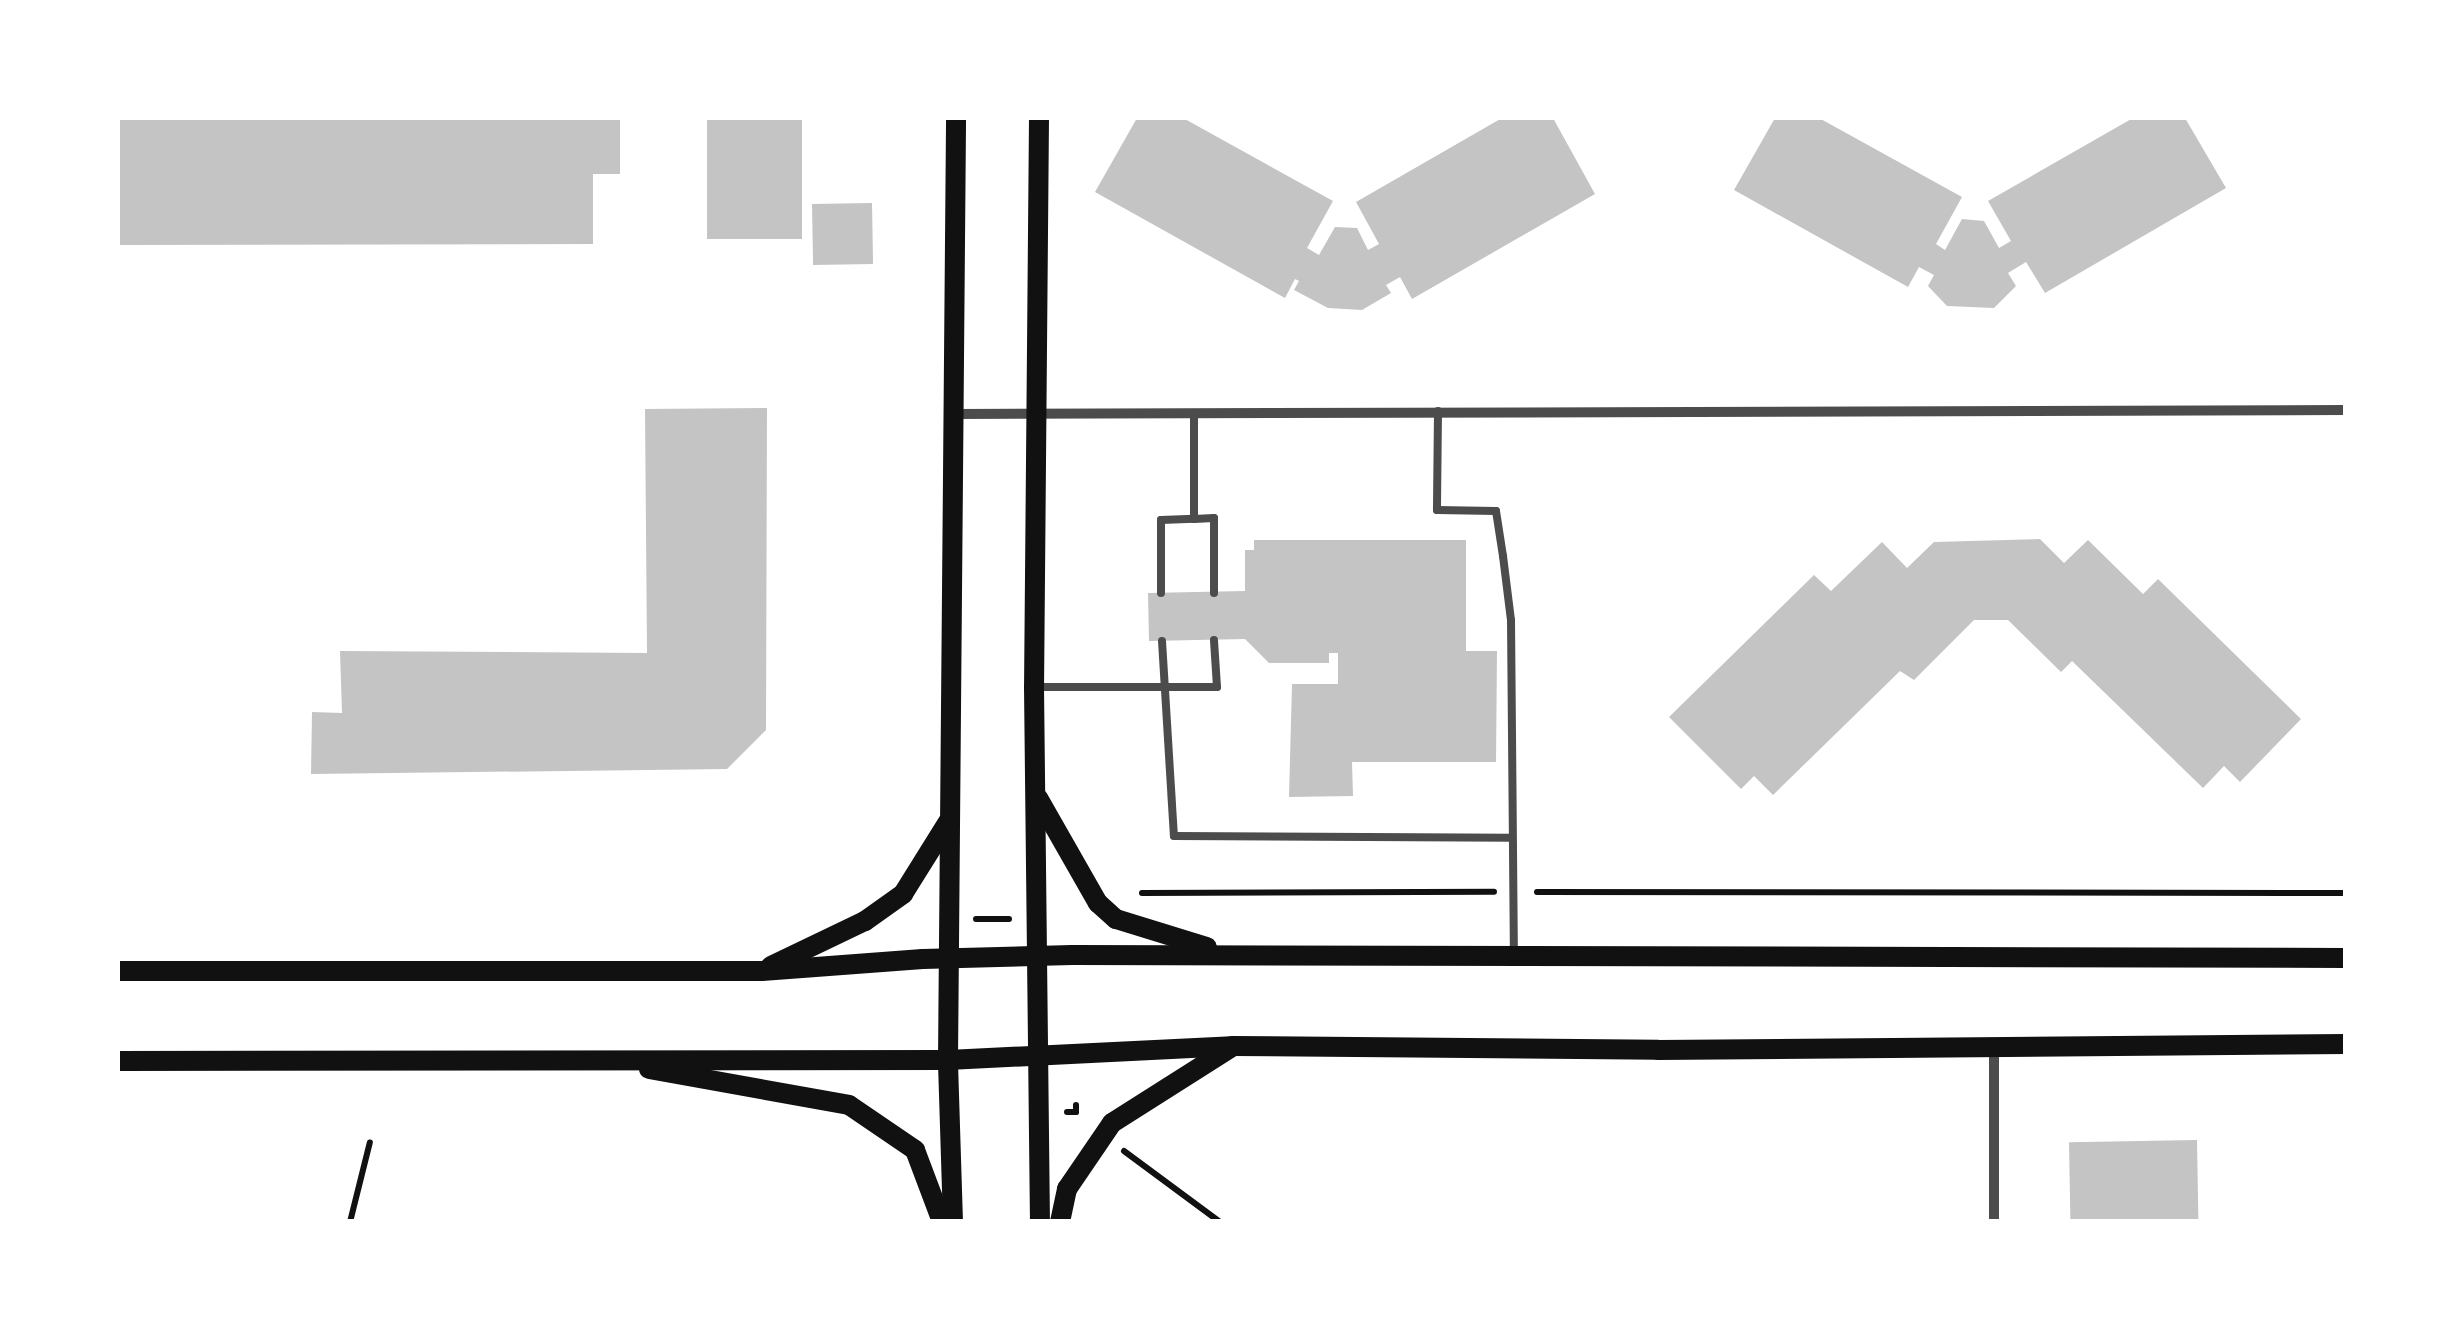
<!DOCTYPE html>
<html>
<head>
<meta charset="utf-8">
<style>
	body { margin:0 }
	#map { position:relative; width:2463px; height:1339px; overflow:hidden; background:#fff; font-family:"Exo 2",sans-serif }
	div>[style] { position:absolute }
	.building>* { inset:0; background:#c4c4c4; transform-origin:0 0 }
	.path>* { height:6px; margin:-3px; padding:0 3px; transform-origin:3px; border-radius:3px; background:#111 }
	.service>* { height:8px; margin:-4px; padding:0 4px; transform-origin:4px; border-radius:4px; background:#4c4c4c }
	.minor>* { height:10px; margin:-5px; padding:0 5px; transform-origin:5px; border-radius:5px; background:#4c4c4c }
	.secondary>* { height:20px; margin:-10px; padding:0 10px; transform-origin:10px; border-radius:10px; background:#111 }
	span { translate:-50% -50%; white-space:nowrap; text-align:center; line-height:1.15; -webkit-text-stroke:8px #fff; paint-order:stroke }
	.frame { position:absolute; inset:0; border:120px solid #fff; pointer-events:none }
</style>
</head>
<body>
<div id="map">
	<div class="building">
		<i style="clip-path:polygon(118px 118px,620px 118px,620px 174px,593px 174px,593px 244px,118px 245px)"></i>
		<i style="left:707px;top:118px;width:95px;height:121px"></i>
		<i style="clip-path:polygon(1137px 118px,1183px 118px,1333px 201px,1307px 248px,1319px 255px,1335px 227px,1357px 228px,1368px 250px,1379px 244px,1356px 202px,1502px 118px,1553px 118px,1595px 194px,1412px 299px,1400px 277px,1386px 285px,1391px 293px,1362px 310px,1328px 308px,1294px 290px,1299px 281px,1295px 279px,1285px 298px,1095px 192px)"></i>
		<i style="clip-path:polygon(1775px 118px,1819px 118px,1962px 197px,1936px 244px,1945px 250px,1962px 219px,1984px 221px,1999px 248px,2011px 241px,1988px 201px,2133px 118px,2185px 118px,2226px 188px,2045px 293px,2026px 262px,2008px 273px,2016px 286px,1994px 308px,1947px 306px,1928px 286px,1934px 275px,1919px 267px,1908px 287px,1734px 190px)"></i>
		<i style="left:872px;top:203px;width:61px;height:60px;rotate:89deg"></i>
		<i style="clip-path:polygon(767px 408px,766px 730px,727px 769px,311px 774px,312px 712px,342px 713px,340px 651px,647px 653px,645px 409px)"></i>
		<i style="clip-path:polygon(2040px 539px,2064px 563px,2088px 540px,2143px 594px,2158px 579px,2301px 719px,2240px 782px,2224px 766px,2203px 788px,2072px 661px,2061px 672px,2008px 620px,1974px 620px,1914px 680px,1900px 671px,1773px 795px,1754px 776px,1741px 789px,1669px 717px,1814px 575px,1831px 591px,1882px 542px,1907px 568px,1934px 542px)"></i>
		<i style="clip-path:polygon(1254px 540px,1466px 540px,1466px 651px,1497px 651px,1496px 762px,1352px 762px,1353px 796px,1289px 797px,1292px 684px,1338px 684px,1338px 653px,1329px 653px,1329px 663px,1269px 663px,1245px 639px,1149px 641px,1148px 593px,1245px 591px,1245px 550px,1254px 550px)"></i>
		<i style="left:2197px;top:1140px;width:82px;height:128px;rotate:89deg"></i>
	</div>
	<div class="path">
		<i style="left:1537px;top:892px;width:809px;rotate:0.07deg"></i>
		<i style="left:1142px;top:893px;width:352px;rotate:-0.2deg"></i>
		<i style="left:976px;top:919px;width:33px"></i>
		<i style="left:1067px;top:1112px;width:9px"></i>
		<i style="left:1076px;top:1112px;width:7px;rotate:-90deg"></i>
		<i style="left:1124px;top:1151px;width:119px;rotate:36.5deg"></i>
		<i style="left:350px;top:1222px;width:82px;rotate:-76deg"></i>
	</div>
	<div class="service">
		<i style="left:1438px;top:411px;width:99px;rotate:90.6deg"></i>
		<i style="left:1437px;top:510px;width:59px;rotate:1deg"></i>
		<i style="left:1496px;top:511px;width:46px;rotate:81.2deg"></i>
		<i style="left:1503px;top:556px;width:64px;rotate:82.9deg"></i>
		<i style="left:1511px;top:620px;width:335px;rotate:89.5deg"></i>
		<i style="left:1194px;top:519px;width:20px;rotate:-3deg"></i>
		<i style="left:1214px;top:518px;width:75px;rotate:90deg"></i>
		<i style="left:1161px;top:593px;width:73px;rotate:-90deg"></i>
		<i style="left:1161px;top:520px;width:33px;rotate:-2deg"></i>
		<i style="left:1194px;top:519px;width:105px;rotate:-90deg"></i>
		<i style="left:1162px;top:641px;width:195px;rotate:86.5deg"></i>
		<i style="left:1174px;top:836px;width:337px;rotate:0.3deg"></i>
		<i style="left:1038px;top:687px;width:179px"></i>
		<i style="left:1217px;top:687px;width:47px;rotate:-93.7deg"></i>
	</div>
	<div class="minor">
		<i style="left:956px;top:414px;width:1390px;rotate:-0.16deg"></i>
		<i style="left:1994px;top:1048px;width:174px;rotate:90deg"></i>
	</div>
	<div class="secondary">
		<i style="left:1039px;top:118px;width:569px;rotate:90.5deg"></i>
		<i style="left:1034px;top:687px;width:535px;rotate:89.36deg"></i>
		<i style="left:1038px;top:798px;width:121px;rotate:60.3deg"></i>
		<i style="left:1098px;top:903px;width:24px;rotate:42deg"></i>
		<i style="left:1116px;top:919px;width:95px;rotate:17.1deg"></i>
		<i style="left:771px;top:966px;width:104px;rotate:-25.6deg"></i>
		<i style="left:865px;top:921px;width:47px;rotate:-35.4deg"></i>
		<i style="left:903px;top:894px;width:85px;rotate:-58deg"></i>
		<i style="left:118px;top:971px;width:644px"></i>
		<i style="left:762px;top:971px;width:161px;rotate:-4.3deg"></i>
		<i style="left:923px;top:959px;width:149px;rotate:-1.5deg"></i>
		<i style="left:1072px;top:955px;width:1274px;rotate:0.13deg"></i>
		<i style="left:118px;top:1061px;width:830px;rotate:-0.07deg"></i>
		<i style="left:948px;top:1060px;width:284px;rotate:-2.8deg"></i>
		<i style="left:1232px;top:1046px;width:426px;rotate:0.5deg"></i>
		<i style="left:1658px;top:1050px;width:688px;rotate:-0.5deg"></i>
		<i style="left:649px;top:1069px;width:203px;rotate:10.2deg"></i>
		<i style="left:849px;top:1105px;width:80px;rotate:34.3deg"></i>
		<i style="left:915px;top:1150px;width:77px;rotate:69.4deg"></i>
		<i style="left:953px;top:1222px;width:162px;rotate:-91.8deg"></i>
		<i style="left:948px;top:1060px;width:942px;rotate:-89.51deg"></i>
		<i style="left:1060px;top:1222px;width:34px;rotate:-78deg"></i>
		<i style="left:1067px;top:1189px;width:80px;rotate:-55.7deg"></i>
		<i style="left:1112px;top:1123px;width:140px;rotate:-32.4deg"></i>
	</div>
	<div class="frame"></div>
</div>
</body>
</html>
